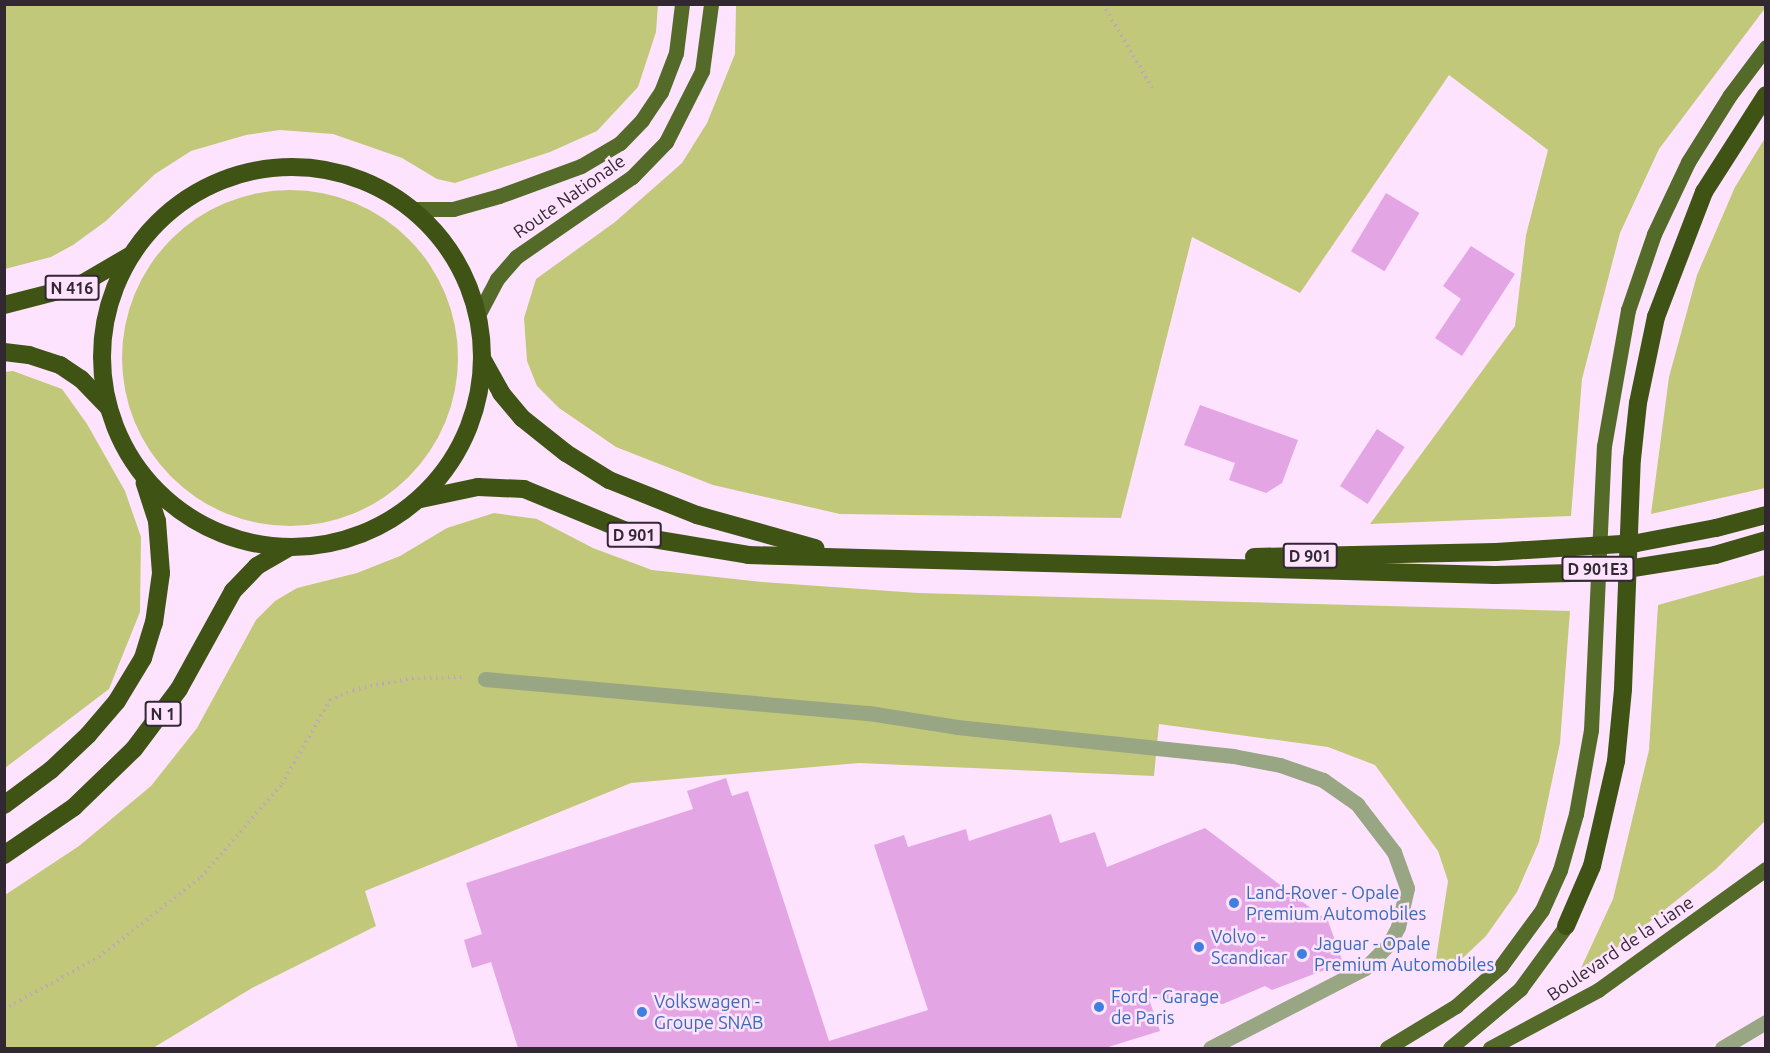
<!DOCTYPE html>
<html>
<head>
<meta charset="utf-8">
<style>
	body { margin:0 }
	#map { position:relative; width:1770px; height:1053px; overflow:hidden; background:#fee3fe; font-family:Ubuntu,sans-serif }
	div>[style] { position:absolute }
	.green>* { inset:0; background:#c2c879 }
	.round { border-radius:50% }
	.building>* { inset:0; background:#e4a5e4; transform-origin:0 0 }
	.path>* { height:4px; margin-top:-2px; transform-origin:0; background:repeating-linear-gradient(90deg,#bda7bd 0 1.5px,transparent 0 6px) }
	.minor>* { height:15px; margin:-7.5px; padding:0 7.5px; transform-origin:7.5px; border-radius:7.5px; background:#98a684 }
	.major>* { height:15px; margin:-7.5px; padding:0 7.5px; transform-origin:7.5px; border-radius:7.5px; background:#546a29 }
	.highway>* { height:18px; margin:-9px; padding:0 9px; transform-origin:9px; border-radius:9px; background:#3f5315 }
	.highway>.ring { margin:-9px; padding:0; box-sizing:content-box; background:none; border:18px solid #3f5315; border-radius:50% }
	.highway-bridge>* { height:18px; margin:-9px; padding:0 9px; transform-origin:9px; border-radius:9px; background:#3f5315 }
	.dots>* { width:16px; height:16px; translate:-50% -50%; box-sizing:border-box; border:3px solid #fee3fe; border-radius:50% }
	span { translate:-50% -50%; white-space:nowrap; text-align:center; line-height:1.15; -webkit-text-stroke:5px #fee3fe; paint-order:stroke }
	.shield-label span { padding:2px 4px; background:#fee3fe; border:2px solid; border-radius:4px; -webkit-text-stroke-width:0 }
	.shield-label { font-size:16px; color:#322832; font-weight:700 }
	.street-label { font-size:18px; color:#322832 }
	.shop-label { font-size:18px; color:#366cbe }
	.left { translate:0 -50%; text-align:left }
	.frame { position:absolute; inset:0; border:6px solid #322832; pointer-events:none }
</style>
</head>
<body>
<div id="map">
	<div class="green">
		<i style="clip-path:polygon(5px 4px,658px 4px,658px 5px,656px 32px,638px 87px,597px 131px,550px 152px,455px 183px,437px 179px,402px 158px,333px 134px,280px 130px,246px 135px,191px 151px,155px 174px,106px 221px,73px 245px,51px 257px,5px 269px)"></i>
		<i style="clip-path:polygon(736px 5px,1765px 4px,1766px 7px,1659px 149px,1620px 233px,1582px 379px,1571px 516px,1370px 524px,1515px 326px,1526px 235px,1548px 150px,1449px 75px,1300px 293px,1192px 237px,1121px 518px,840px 514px,713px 485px,616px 447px,559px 408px,537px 386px,527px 361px,524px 318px,536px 279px,615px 222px,682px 163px,707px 123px,735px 54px)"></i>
		<i style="clip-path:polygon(1765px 138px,1765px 488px,1651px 514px,1669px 377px,1697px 275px,1735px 187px)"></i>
		<i class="round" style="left:122px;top:190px;width:336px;height:336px"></i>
		<i style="clip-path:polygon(13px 371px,62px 389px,87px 424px,125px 491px,141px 537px,140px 612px,109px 689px,5px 768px,4px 372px)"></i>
		<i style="clip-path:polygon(494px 513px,537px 519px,593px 548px,652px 570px,762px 582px,918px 593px,1570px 611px,1560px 743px,1539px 842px,1517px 892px,1486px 936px,1448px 972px,1434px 972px,1448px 881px,1438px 851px,1375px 765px,1328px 747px,1159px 724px,1154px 776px,859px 763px,631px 783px,365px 891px,376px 926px,252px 988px,153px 1048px,5px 1048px,5px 895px,79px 846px,151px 786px,197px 728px,256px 620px,275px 601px,297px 588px,357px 573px,400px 556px,447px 528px)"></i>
		<i style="clip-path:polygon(1765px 575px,1765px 821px,1716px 869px,1575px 981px,1613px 899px,1649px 750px,1658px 605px)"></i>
	</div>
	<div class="building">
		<i style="left:1386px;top:193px;width:39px;height:68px;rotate:31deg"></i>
		<i style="clip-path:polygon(1471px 246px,1515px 274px,1462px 356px,1435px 338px,1461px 299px,1443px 286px)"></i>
		<i style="clip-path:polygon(1200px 405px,1298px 440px,1282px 483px,1266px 493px,1229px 480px,1235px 463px,1184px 445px)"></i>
		<i style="left:1377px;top:429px;width:33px;height:68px;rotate:33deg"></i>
		<i style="clip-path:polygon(726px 778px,732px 796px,748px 791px,829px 1041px,928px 1010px,874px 845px,904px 835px,908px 847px,966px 829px,969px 841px,1051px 814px,1060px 843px,1095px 832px,1107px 867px,1205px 828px,1328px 921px,1343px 963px,1272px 990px,1265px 986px,1223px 1004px,1149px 999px,1160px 1031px,1105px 1048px,518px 1048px,491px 962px,472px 968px,464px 940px,482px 934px,466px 883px,693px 809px,687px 791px)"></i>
	</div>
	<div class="path">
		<i style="left:1103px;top:4px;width:97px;rotate:59.7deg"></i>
		<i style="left:4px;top:1009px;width:108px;rotate:-28.7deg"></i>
		<i style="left:99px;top:957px;width:130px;rotate:-38.1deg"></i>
		<i style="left:201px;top:877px;width:123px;rotate:-48.9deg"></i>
		<i style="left:282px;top:784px;width:97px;rotate:-60.3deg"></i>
		<i style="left:330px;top:700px;width:25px;rotate:-23deg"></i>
		<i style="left:353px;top:690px;width:60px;rotate:-11.5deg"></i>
		<i style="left:412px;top:678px;width:51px;rotate:-1.1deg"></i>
	</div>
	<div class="minor">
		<i style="left:485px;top:679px;width:386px;rotate:5.1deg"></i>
		<i style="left:869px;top:713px;width:89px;rotate:9deg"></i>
		<i style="left:957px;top:727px;width:278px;rotate:6deg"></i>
		<i style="left:1233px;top:756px;width:48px;rotate:10.8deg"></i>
		<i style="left:1280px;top:765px;width:46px;rotate:19.2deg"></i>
		<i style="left:1323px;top:780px;width:42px;rotate:35.2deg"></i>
		<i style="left:1357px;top:804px;width:61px;rotate:52.4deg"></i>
		<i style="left:1394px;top:852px;width:38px;rotate:70deg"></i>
		<i style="left:1407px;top:888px;width:40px;rotate:103deg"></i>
		<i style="left:1398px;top:927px;width:19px;rotate:118deg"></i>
		<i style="left:1389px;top:944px;width:34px;rotate:135deg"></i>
		<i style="left:1365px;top:968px;width:174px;rotate:152.7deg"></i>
		<i style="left:1722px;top:1048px;width:51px;rotate:-30.6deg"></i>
	</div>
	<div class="major">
		<i style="left:410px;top:209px;width:43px"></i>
		<i style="left:453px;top:209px;width:48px;rotate:-15.8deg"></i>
		<i style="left:499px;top:196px;width:87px;rotate:-20.1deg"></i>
		<i style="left:581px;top:166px;width:45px;rotate:-30.5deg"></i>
		<i style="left:620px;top:143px;width:32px;rotate:-46deg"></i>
		<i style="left:642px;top:120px;width:34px;rotate:-56deg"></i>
		<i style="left:661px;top:92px;width:42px;rotate:-69deg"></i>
		<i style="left:676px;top:53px;width:49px;rotate:-83deg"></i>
		<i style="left:477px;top:317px;width:43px;rotate:-62.2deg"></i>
		<i style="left:497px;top:279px;width:29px;rotate:-49deg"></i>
		<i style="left:516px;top:257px;width:141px;rotate:-34.6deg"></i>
		<i style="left:632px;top:177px;width:49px;rotate:-45.8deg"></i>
		<i style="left:666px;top:142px;width:80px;rotate:-63.1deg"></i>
		<i style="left:702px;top:71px;width:68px;rotate:-82.3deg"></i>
		<i style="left:1387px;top:1048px;width:81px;rotate:-31.3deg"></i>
		<i style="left:1456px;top:1006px;width:60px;rotate:-41.6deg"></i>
		<i style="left:1501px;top:966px;width:69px;rotate:-53.8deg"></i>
		<i style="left:1542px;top:910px;width:44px;rotate:-65.8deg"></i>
		<i style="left:1560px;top:870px;width:58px;rotate:-74.1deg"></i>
		<i style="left:1576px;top:814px;width:85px;rotate:-79.9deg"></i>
		<i style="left:1591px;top:730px;width:284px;rotate:-87.4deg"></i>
		<i style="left:1604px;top:446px;width:138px;rotate:-80deg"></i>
		<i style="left:1628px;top:310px;width:80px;rotate:-71.1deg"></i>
		<i style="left:1654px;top:234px;width:80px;rotate:-64.7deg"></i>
		<i style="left:1688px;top:162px;width:79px;rotate:-57.9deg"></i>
		<i style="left:1730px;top:95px;width:60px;rotate:-53.1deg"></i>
		<i style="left:1450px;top:1048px;width:92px;rotate:-40.1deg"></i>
		<i style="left:1520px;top:989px;width:78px;rotate:-53.9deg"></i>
		<i style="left:1490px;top:1048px;width:123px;rotate:-28.2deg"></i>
		<i style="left:1598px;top:990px;width:207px;rotate:-35.8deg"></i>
	</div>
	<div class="highway">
		<i class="ring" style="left:102px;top:167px;width:362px;height:362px"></i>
		<i style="left:4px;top:305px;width:76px;rotate:-14.4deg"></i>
		<i style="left:78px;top:286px;width:61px;rotate:-30.3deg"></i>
		<i style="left:4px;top:352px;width:25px;rotate:7deg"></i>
		<i style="left:29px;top:355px;width:33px;rotate:18deg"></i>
		<i style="left:60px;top:365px;width:25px;rotate:34deg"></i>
		<i style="left:81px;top:379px;width:40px;rotate:46deg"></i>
		<i style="left:483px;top:360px;width:38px;rotate:61deg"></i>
		<i style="left:501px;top:393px;width:33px;rotate:50deg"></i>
		<i style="left:522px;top:418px;width:56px;rotate:38.5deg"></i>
		<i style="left:566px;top:453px;width:51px;rotate:32.1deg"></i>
		<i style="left:609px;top:480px;width:95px;rotate:21.7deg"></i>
		<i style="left:697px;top:515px;width:123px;rotate:15.6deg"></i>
		<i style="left:421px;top:499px;width:58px;rotate:-11.9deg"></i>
		<i style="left:478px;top:487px;width:46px;rotate:2.5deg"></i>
		<i style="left:524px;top:489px;width:126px;rotate:22.3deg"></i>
		<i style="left:641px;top:537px;width:109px;rotate:9.5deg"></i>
		<i style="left:748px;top:555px;width:747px;rotate:1.53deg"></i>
		<i style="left:1716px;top:528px;width:52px;rotate:-14.6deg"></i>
		<i style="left:1715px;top:555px;width:53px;rotate:-16.4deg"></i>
		<i style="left:1254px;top:557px;width:242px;rotate:-1.2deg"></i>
		<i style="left:4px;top:805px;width:59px;rotate:-36.7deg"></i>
		<i style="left:51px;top:770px;width:51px;rotate:-43.4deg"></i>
		<i style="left:88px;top:735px;width:45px;rotate:-49.5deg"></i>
		<i style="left:117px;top:701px;width:50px;rotate:-58.8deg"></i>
		<i style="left:143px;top:658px;width:37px;rotate:-73deg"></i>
		<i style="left:154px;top:623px;width:50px;rotate:-82deg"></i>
		<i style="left:161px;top:573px;width:52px;rotate:-94.4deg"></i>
		<i style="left:157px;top:521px;width:40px;rotate:-108deg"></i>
		<i style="left:4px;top:855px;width:85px;rotate:-34.4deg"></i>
		<i style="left:74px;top:807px;width:83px;rotate:-44deg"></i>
		<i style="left:134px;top:749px;width:75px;rotate:-53.1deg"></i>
		<i style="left:179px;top:689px;width:112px;rotate:-61.1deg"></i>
		<i style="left:233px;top:591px;width:35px;rotate:-46deg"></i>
		<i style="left:257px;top:566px;width:36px;rotate:-30deg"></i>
		<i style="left:1566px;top:926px;width:65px;rotate:-66.6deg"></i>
		<i style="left:1592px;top:866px;width:108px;rotate:-77.1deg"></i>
		<i style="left:1616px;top:761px;width:72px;rotate:-84.4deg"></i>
		<i style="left:1623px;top:689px;width:230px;rotate:-87.8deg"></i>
		<i style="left:1632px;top:459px;width:56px;rotate:-83.9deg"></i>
		<i style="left:1638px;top:403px;width:88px;rotate:-78.2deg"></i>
		<i style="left:1656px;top:317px;width:134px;rotate:-69deg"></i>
		<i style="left:1704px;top:192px;width:115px;rotate:-57.4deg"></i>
	</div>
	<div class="highway-bridge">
		<i style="left:1496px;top:552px;width:141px;rotate:-3.7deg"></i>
		<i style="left:1637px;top:543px;width:80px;rotate:-10.8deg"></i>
		<i style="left:1495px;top:575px;width:113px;rotate:-1.5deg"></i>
		<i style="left:1608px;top:572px;width:108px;rotate:-9deg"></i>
	</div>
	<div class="dots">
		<i style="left:1234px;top:903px;background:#3f7fe0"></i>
		<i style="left:1199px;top:947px;background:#3f7fe0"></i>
		<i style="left:1302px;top:954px;background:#3f7fe0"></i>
		<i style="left:1099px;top:1007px;background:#3f7fe0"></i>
		<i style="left:642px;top:1012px;background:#3f7fe0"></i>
	</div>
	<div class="shield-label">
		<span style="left:72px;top:288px">N 416</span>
		<span style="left:634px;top:535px">D 901</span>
		<span style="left:1310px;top:556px">D 901</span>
		<span style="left:1598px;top:569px">D 901E3</span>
		<span style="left:163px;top:714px">N 1</span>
	</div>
	<div class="street-label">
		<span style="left:569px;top:196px;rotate:-35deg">Route Nationale</span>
		<span style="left:1620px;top:948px;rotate:-34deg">Boulevard de la Liane</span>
	</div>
	<div class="shop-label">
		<span class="left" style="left:1246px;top:903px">Land-Rover - Opale<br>Premium Automobiles</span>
		<span class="left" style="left:1211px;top:947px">Volvo -<br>Scandicar</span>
		<span class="left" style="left:1314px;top:954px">Jaguar - Opale<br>Premium Automobiles</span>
		<span class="left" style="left:1111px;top:1007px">Ford - Garage<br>de Paris</span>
		<span class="left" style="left:654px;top:1012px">Volkswagen -<br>Groupe SNAB</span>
	</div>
	<div class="frame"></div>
</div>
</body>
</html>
